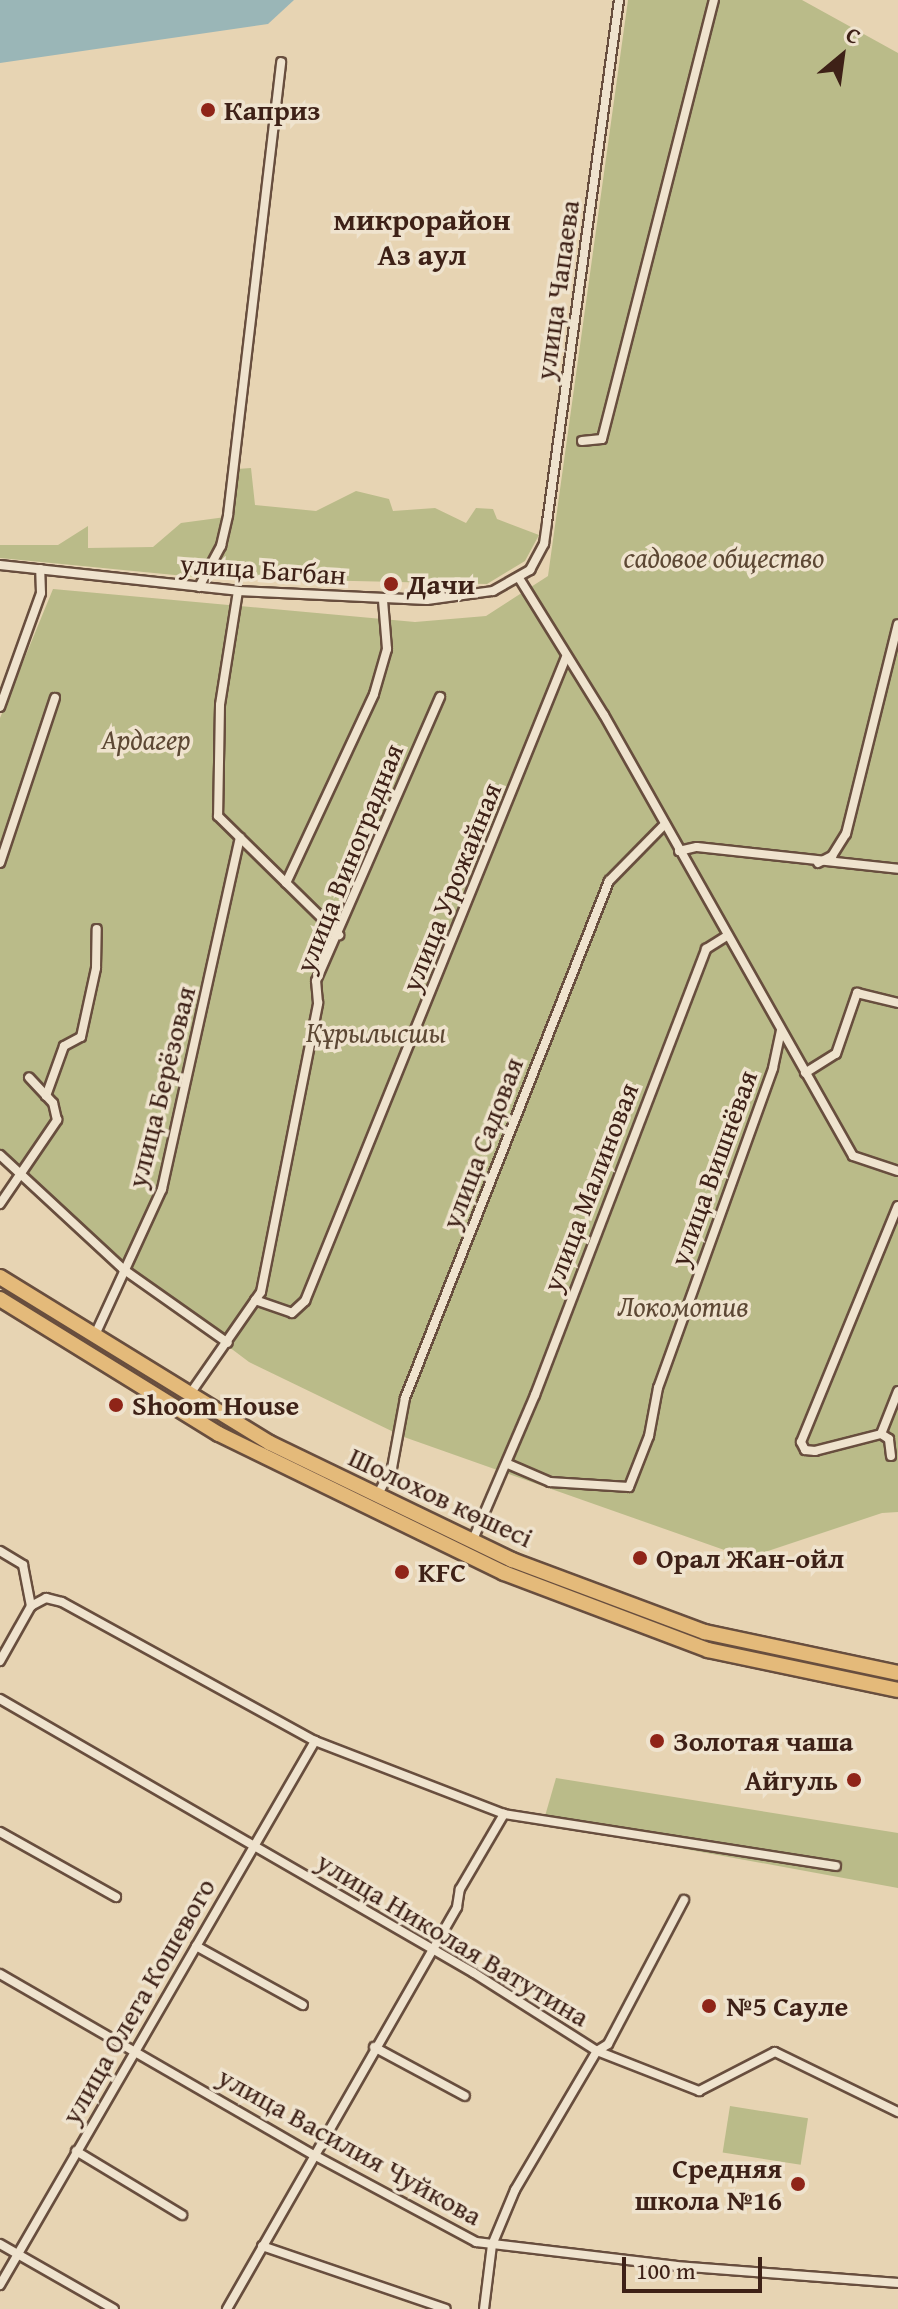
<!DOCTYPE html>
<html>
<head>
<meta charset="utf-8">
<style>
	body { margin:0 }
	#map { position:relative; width:898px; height:2309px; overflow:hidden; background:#e7d4b3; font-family:"Gentium Book Plus",serif }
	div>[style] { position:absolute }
	.green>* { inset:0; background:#babb89; transform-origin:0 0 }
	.water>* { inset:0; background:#9ab6b7 }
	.roads { filter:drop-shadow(2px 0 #684e3e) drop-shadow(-2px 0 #684e3e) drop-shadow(0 2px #684e3e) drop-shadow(0 -2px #684e3e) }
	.minor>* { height:8px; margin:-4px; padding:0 4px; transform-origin:4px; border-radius:4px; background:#efe3ce }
	.trunk>* { height:14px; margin:-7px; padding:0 7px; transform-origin:7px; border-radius:7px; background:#e4ba7a }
	.dots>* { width:22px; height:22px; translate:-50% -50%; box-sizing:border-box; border:4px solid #efe3ce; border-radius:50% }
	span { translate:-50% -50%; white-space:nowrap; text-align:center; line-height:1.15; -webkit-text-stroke:7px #efe3ce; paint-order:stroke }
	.poi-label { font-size:28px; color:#3e2117; font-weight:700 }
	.left { translate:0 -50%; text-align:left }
	.right { translate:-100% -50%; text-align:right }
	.street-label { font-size:28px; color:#3e2117 }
	.park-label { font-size:28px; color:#5d4834; font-style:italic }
	.neighbourhood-label { font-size:30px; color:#3e2117; font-weight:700 }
	.north { position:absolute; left:802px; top:16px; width:80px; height:80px; -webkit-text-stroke:6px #efe3ce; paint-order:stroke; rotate:29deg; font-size:22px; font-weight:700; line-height:32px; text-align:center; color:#3e2117 }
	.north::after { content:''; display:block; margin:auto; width:28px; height:36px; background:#3e2117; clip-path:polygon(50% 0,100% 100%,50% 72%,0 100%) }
	.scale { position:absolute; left:622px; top:2257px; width:140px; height:36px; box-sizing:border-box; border:4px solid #3e2117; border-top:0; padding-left:10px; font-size:24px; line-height:28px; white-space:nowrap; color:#3e2117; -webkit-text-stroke:6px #efe3ce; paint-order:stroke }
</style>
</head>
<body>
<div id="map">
	<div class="green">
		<i style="clip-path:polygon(628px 0,802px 0,898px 53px,898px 1512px,882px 1513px,747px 1558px,404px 1437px,249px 1362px,140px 1280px,0 1150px,0 718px,53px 589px,415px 622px,486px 616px,548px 576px)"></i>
		<i style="clip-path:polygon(251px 468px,255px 505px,316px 511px,356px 491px,389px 499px,393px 511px,435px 508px,466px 523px,476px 508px,493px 509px,497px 519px,539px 535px,525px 561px,487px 584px,218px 578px,207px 560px,195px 577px,0 558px,0 545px,58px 545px,88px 526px,88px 548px,153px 547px,181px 523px,233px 516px,237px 469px)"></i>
		<i style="clip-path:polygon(556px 1778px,898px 1833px,898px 1888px,543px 1823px)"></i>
		<i style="left:730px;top:2106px;width:79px;height:47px;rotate:9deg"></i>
	</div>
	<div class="water">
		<i style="clip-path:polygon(0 0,294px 0,268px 24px,0 63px)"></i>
	</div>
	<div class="roads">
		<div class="minor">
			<i style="left:582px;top:441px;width:20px;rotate:-6deg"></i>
			<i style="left:602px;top:439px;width:453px;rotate:-75.7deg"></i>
			<i style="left:0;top:565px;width:239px;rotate:6.2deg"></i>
			<i style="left:238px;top:591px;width:189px;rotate:2.7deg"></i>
			<i style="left:427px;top:600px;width:67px;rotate:-7.8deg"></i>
			<i style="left:493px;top:591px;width:43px;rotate:-29.6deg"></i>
			<i style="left:530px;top:570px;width:30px;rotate:-62deg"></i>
			<i style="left:544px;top:544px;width:22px;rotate:-82deg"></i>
			<i style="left:547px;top:522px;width:527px;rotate:-82.15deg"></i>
			<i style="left:519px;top:578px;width:161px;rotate:58.2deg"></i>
			<i style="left:604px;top:715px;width:506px;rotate:60.55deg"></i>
			<i style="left:853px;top:1156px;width:47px;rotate:18.4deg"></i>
			<i style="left:199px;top:587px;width:47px;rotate:-61.8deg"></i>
			<i style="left:221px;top:546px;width:32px;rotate:-77deg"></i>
			<i style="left:228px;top:515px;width:456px;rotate:-83.3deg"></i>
			<i style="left:238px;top:591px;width:115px;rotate:99deg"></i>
			<i style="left:220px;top:705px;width:111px;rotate:91deg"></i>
			<i style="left:218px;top:816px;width:170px;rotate:44.5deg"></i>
			<i style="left:0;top:707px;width:121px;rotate:-70.2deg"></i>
			<i style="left:41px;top:593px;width:24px;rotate:-92deg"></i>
			<i style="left:679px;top:851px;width:18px;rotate:-13deg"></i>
			<i style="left:697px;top:847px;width:202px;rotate:6.2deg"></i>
			<i style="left:0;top:863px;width:174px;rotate:-71.6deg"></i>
			<i style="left:818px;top:863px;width:16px;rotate:-27deg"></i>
			<i style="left:832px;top:856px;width:26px;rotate:-58deg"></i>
			<i style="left:846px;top:834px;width:216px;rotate:-76.1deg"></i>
			<i style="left:286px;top:883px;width:208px;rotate:-65deg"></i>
			<i style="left:374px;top:694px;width:47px;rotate:-73.9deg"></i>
			<i style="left:387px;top:649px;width:49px;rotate:-94.7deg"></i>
			<i style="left:805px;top:1073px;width:36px;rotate:-32deg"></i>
			<i style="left:836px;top:1054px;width:65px;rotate:-71deg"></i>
			<i style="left:857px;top:993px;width:42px;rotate:13.7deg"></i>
			<i style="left:46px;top:1096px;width:53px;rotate:-70.2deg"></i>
			<i style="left:64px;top:1046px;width:19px;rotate:-28deg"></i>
			<i style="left:81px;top:1037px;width:71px;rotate:-77.7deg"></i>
			<i style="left:96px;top:968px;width:39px;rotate:-89deg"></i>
			<i style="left:0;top:1155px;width:168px;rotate:42.8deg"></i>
			<i style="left:123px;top:1269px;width:128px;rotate:35.2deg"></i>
			<i style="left:0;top:1204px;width:102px;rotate:-55.8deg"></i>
			<i style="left:57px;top:1120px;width:17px;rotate:-103deg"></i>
			<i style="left:53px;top:1103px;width:35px;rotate:-133deg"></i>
			<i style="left:255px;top:1300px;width:39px;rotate:19deg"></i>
			<i style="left:292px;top:1313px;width:18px;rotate:-43deg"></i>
			<i style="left:305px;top:1301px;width:695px;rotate:-67.94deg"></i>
			<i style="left:94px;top:1337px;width:163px;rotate:-65.3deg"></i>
			<i style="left:162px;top:1189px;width:360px;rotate:-77.5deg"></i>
			<i style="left:190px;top:1394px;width:124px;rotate:-55.2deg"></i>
			<i style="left:261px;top:1292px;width:295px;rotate:-78.8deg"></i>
			<i style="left:318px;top:1003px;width:22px;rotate:-95deg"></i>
			<i style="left:316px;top:981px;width:310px;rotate:-66.4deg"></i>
			<i style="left:881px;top:1434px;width:46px;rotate:-68.4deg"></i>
			<i style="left:891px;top:1456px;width:17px;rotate:-97deg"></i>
			<i style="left:889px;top:1439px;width:9px;rotate:-148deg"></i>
			<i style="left:881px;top:1434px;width:68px;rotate:165.6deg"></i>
			<i style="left:815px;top:1451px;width:10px;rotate:-174deg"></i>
			<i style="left:805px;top:1450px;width:9px;rotate:-117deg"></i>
			<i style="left:801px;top:1442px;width:255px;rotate:-67.7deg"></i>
			<i style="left:508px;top:1464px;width:46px;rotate:23.2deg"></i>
			<i style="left:550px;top:1482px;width:79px;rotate:3.6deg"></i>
			<i style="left:629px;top:1487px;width:55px;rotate:-68.6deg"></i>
			<i style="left:649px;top:1436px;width:49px;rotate:-79.4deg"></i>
			<i style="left:658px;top:1388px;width:340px;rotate:-70.2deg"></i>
			<i style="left:773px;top:1068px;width:38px;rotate:-78deg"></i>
			<i style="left:377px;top:1496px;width:32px;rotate:-62deg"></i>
			<i style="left:392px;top:1468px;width:71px;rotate:-79.5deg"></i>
			<i style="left:405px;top:1398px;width:556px;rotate:-68.47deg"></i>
			<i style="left:609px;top:881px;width:78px;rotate:-45.5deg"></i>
			<i style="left:472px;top:1542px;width:160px;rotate:-66.8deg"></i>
			<i style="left:535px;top:1395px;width:478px;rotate:-69deg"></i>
			<i style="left:706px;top:949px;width:25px;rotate:-32deg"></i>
			<i style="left:0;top:1551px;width:27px;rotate:31deg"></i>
			<i style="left:23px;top:1565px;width:42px;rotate:79deg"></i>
			<i style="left:31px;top:1606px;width:17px;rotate:-28deg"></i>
			<i style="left:46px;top:1598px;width:16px;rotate:14deg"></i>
			<i style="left:62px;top:1602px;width:289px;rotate:28.8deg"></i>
			<i style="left:315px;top:1741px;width:203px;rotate:21.1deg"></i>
			<i style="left:504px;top:1814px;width:336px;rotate:8.9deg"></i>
			<i style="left:0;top:1661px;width:63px;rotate:-60.6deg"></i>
			<i style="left:0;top:1699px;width:547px;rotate:30.03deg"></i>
			<i style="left:474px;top:1973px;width:146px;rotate:32.4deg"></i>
			<i style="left:597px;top:2051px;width:110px;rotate:21.4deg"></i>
			<i style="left:699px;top:2091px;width:85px;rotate:-27.2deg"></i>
			<i style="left:775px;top:2052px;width:137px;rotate:26deg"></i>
			<i style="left:0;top:1832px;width:133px;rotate:29.3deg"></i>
			<i style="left:196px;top:1946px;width:122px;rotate:28.9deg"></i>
			<i style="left:0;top:1974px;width:362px;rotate:30deg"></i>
			<i style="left:314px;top:2155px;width:184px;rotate:28.2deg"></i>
			<i style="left:476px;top:2242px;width:201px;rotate:6.8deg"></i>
			<i style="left:676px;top:2266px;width:223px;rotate:4.4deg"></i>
			<i style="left:374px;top:2047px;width:103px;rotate:28.3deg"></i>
			<i style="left:76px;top:2151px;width:124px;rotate:31.1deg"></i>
			<i style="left:0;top:2244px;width:131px;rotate:29.7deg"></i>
			<i style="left:262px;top:2246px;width:194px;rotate:18.9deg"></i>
			<i style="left:0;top:2285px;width:629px;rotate:-59.93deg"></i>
			<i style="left:227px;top:2309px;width:463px;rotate:-60.2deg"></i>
			<i style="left:457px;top:1907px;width:18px;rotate:-81deg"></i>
			<i style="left:460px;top:1889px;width:87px;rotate:-59.6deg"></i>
			<i style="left:484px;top:2309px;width:64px;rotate:-82.9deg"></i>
			<i style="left:492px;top:2245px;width:60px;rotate:-67.3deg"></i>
			<i style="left:515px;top:2190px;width:161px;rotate:-59.5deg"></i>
			<i style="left:597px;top:2051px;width:13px;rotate:-32deg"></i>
			<i style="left:608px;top:2044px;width:163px;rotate:-62.2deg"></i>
		</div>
		<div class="trunk">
			<i style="left:0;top:1277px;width:317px;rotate:31.6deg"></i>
			<i style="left:270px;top:1443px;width:269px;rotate:25.8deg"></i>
			<i style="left:512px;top:1560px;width:206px;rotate:20.5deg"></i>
			<i style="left:705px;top:1632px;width:197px;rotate:12deg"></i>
			<i style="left:0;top:1299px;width:257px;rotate:31.7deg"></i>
			<i style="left:219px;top:1434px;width:317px;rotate:26deg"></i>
			<i style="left:504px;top:1573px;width:218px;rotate:20.7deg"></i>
			<i style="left:708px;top:1650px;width:194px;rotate:11.9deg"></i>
		</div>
	</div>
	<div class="dots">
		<i style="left:208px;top:110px;background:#8f2418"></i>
		<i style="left:391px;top:584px;background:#8f2418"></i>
		<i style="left:116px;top:1405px;background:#8f2418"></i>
		<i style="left:640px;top:1558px;background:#8f2418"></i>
		<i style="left:402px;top:1572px;background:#8f2418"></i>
		<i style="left:657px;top:1741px;background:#8f2418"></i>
		<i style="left:854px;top:1780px;background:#8f2418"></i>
		<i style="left:709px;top:2006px;background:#8f2418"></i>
		<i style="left:798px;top:2184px;background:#8f2418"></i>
	</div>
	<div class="poi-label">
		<span class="left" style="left:224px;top:110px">Каприз</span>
		<span class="left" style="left:407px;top:584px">Дачи</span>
		<span class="left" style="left:132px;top:1405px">Shoom House</span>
		<span class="left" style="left:656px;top:1558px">Орал Жан-ойл</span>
		<span class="left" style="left:418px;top:1572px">KFC</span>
		<span class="left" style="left:673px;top:1741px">Золотая чаша</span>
		<span class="right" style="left:838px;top:1780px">Айгуль</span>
		<span class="left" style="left:725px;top:2006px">№5 Сауле</span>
		<span class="right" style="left:782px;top:2184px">Средняя<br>школа №16</span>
	</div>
	<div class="street-label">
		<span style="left:557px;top:290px;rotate:-82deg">улица Чапаева</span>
		<span style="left:263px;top:569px;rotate:4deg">улица Багбан</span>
		<span style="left:349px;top:858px;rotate:-68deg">улица Виноградная</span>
		<span style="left:451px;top:887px;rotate:-68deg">улица Урожайная</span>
		<span style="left:161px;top:1087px;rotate:-76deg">улица Берёзовая</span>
		<span style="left:482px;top:1143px;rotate:-69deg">улица Садовая</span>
		<span style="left:713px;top:1168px;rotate:-70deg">улица Вишнёвая</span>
		<span style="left:590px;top:1187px;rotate:-69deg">улица Малиновая</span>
		<span style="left:441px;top:1497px;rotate:25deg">Шолохов көшесі</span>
		<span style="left:453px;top:1939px;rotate:31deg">улица Николая Ватутина</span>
		<span style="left:138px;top:2001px;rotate:-60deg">улица Олега Кошевого</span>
		<span style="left:350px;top:2146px;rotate:29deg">улица Василия Чуйкова</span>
	</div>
	<div class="park-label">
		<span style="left:724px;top:557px">садовое общество</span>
		<span style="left:146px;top:739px">Ардагер</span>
		<span style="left:376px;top:1032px">Құрылысшы</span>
		<span style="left:683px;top:1306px">Локомотив</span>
	</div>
	<div class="neighbourhood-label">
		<span style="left:422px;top:236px">микрорайон<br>Аз аул</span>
	</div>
	<div class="north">С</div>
	<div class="scale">100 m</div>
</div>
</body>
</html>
